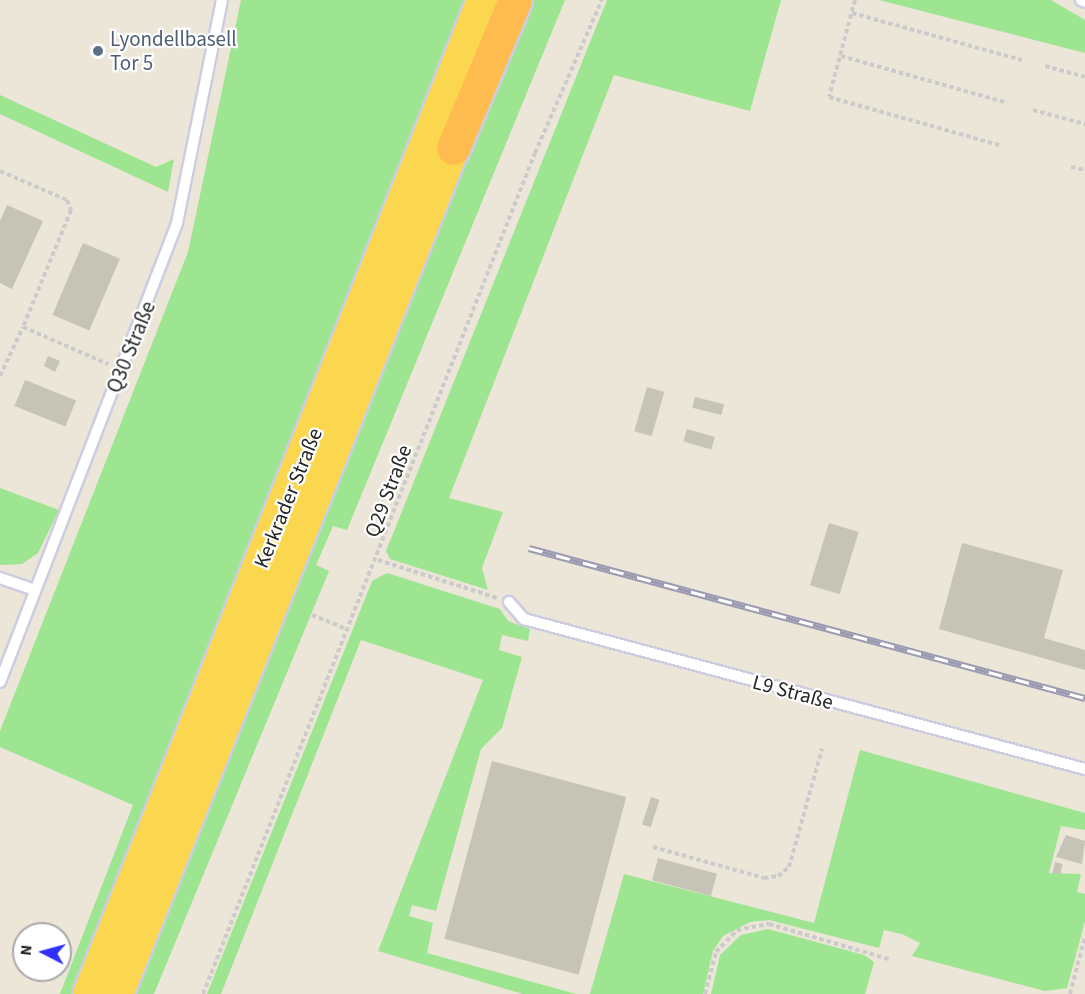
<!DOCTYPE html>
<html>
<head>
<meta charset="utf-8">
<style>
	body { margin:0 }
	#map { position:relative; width:1085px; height:994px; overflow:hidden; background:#ebe6d7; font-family:"Source Sans 3",sans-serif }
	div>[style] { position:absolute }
	.green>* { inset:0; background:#9de590 }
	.building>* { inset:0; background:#c6c3b7; transform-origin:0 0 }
	.path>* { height:4px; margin-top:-2px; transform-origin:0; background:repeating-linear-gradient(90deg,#cbcbcb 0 4.5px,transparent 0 7.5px) }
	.roads { filter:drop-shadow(2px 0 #cdcde2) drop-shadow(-2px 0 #cdcde2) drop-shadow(0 2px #cdcde2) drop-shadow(0 -2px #cdcde2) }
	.service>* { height:10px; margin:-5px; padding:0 5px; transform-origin:5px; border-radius:5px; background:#fff }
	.trunk>* { height:33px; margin:-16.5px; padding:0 16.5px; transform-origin:16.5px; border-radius:16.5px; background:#fbd64f }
	.motorway>* { height:33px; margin:-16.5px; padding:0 16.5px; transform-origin:16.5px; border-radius:16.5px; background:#ffbc4e }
	.rail>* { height:7px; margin-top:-3.5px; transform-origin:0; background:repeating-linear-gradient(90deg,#fff 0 14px,#9b9ab3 0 28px); box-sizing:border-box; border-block:2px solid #9b9ab3 }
	.dots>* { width:16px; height:16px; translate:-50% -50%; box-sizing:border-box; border:3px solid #fff; border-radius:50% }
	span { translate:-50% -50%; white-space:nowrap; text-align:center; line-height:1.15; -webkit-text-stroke:4.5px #fff; paint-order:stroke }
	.service-label { font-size:21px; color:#4e5e75 }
	.left { translate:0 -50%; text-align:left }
	.street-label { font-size:21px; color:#272727 }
	.north { position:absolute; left:12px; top:922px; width:60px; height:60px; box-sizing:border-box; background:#fff; border:2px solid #a9a9a9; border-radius:50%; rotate:276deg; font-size:16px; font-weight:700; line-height:24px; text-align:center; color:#272727 }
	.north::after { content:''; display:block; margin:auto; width:21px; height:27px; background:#3030ff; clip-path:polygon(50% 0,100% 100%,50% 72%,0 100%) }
</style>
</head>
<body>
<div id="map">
	<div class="green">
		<i style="clip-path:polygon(241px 0,467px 0,72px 994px,60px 994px,133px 805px,0 747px,0 731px,188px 252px)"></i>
		<i style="clip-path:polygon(529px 0,565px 0,347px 530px,333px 526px,316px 565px,329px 571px,154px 994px,133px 994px)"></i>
		<i style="clip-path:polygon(607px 0,781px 0,750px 111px,614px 75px,449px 498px,503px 512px,482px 568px,488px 590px,390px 559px,386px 551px)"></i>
		<i style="clip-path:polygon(879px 0,1051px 0,1085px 20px,1085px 53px)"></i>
		<i style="clip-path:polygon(0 95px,156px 167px,174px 159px,168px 192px,0 114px)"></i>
		<i style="clip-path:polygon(0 488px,59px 510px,38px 553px,22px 564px,0 565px)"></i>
		<i style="clip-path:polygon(387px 573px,500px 609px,508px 621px,530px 629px,528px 641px,502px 635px,499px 650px,522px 657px,502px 728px,481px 749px,436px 911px,412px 905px,409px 916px,433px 923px,427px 953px,576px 994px,523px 994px,378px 951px,483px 680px,361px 640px,221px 994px,207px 994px,372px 581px)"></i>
		<i style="clip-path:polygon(860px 750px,1085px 813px,1085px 830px,1061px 826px,1049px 873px,1081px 874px,1077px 892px,1085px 894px,1085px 921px,1067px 988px,1045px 991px,912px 956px,920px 943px,902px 934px,884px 930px,879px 948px,769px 920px,750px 922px,723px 936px,713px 951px,703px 994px,590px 994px,624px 874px,814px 923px)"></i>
		<i style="clip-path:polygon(768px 929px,864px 955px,874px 962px,865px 994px,711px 994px,720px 955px,741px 935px)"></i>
	</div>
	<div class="building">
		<i style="clip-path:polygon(7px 205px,43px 221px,12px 289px,0 283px,0 221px)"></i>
		<i style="left:83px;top:243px;width:40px;height:78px;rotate:23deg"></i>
		<i style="clip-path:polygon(48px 356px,60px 361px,55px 372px,44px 366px)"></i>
		<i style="left:25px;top:380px;width:55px;height:28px;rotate:22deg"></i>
		<i style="left:647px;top:387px;width:18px;height:46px;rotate:16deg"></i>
		<i style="left:695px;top:397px;width:30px;height:11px;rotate:14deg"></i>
		<i style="left:687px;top:429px;width:29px;height:13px;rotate:16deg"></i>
		<i style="left:829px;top:523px;width:31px;height:65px;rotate:17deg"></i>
		<i style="clip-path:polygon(962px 543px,1063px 570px,1044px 638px,1085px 650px,1085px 670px,939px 629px)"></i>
		<i style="left:492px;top:761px;width:139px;height:184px;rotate:15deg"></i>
		<i style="left:651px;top:797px;width:9px;height:29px;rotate:18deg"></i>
		<i style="clip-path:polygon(1066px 835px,1085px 841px,1082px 864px,1056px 857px)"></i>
		<i style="left:658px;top:858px;width:61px;height:23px;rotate:15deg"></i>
		<i style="left:1055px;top:862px;width:8px;height:11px;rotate:14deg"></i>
	</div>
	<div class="path">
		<i style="left:855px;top:0;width:100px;rotate:105deg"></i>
		<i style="left:829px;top:97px;width:177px;rotate:15.8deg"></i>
		<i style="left:852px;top:13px;width:176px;rotate:15.5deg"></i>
		<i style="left:841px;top:56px;width:173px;rotate:15.7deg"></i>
		<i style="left:1045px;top:66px;width:41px;rotate:15.4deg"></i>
		<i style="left:1033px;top:110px;width:54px;rotate:15.1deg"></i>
		<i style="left:1071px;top:167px;width:14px;rotate:12deg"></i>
		<i style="left:0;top:171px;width:73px;rotate:23.4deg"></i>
		<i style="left:67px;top:200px;width:11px;rotate:68deg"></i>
		<i style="left:71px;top:210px;width:126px;rotate:112.3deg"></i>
		<i style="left:0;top:376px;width:54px;rotate:-64.9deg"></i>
		<i style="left:23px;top:327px;width:93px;rotate:23.5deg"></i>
		<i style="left:378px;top:560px;width:125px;rotate:17.7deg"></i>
		<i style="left:312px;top:615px;width:40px;rotate:22deg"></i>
		<i style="left:653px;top:847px;width:115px;rotate:15.6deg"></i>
		<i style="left:764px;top:878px;width:14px;rotate:-8deg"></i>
		<i style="left:778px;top:876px;width:14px;rotate:-39deg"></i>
		<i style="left:789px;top:867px;width:123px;rotate:-74.4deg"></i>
		<i style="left:203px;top:994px;width:904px;rotate:-68.46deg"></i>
		<i style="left:535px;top:153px;width:167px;rotate:-66.4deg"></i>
		<i style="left:705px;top:994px;width:43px;rotate:-75.3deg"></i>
		<i style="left:716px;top:952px;width:30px;rotate:-46deg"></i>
		<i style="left:737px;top:930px;width:33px;rotate:-11deg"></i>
		<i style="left:769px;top:924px;width:125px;rotate:16.3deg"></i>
		<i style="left:1070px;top:994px;width:60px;rotate:-75.5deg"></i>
	</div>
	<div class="roads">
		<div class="service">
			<i style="left:1081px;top:0;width:4px;rotate:27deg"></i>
			<i style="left:0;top:578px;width:37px;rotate:19deg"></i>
			<i style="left:509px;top:602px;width:23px;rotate:49deg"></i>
			<i style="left:524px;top:619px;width:581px;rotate:14.97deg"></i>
			<i style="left:0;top:682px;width:492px;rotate:-68.9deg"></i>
			<i style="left:177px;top:223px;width:227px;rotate:-78.6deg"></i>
		</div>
		<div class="trunk">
			<i style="left:89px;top:994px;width:1069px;rotate:-68.38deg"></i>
			<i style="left:116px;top:994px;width:940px;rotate:-68.35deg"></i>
		</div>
		<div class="motorway">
			<i style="left:453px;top:148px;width:160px;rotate:-67.3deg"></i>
		</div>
	</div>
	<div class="rail">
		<i style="left:529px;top:548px;width:576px;rotate:15.1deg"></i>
	</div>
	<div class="dots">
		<i style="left:98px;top:51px;background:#5c6f8a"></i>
	</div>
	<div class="service-label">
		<span class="left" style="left:110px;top:51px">Lyondellbasell<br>Tor 5</span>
	</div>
	<div class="street-label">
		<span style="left:131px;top:347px;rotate:-68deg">Q30 Straße</span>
		<span style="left:388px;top:491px;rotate:-69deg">Q29 Straße</span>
		<span style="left:288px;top:498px;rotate:-68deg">Kerkrader Straße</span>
		<span style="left:793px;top:692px;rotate:15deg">L9 Straße</span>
	</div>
	<div class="north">N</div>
</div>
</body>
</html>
